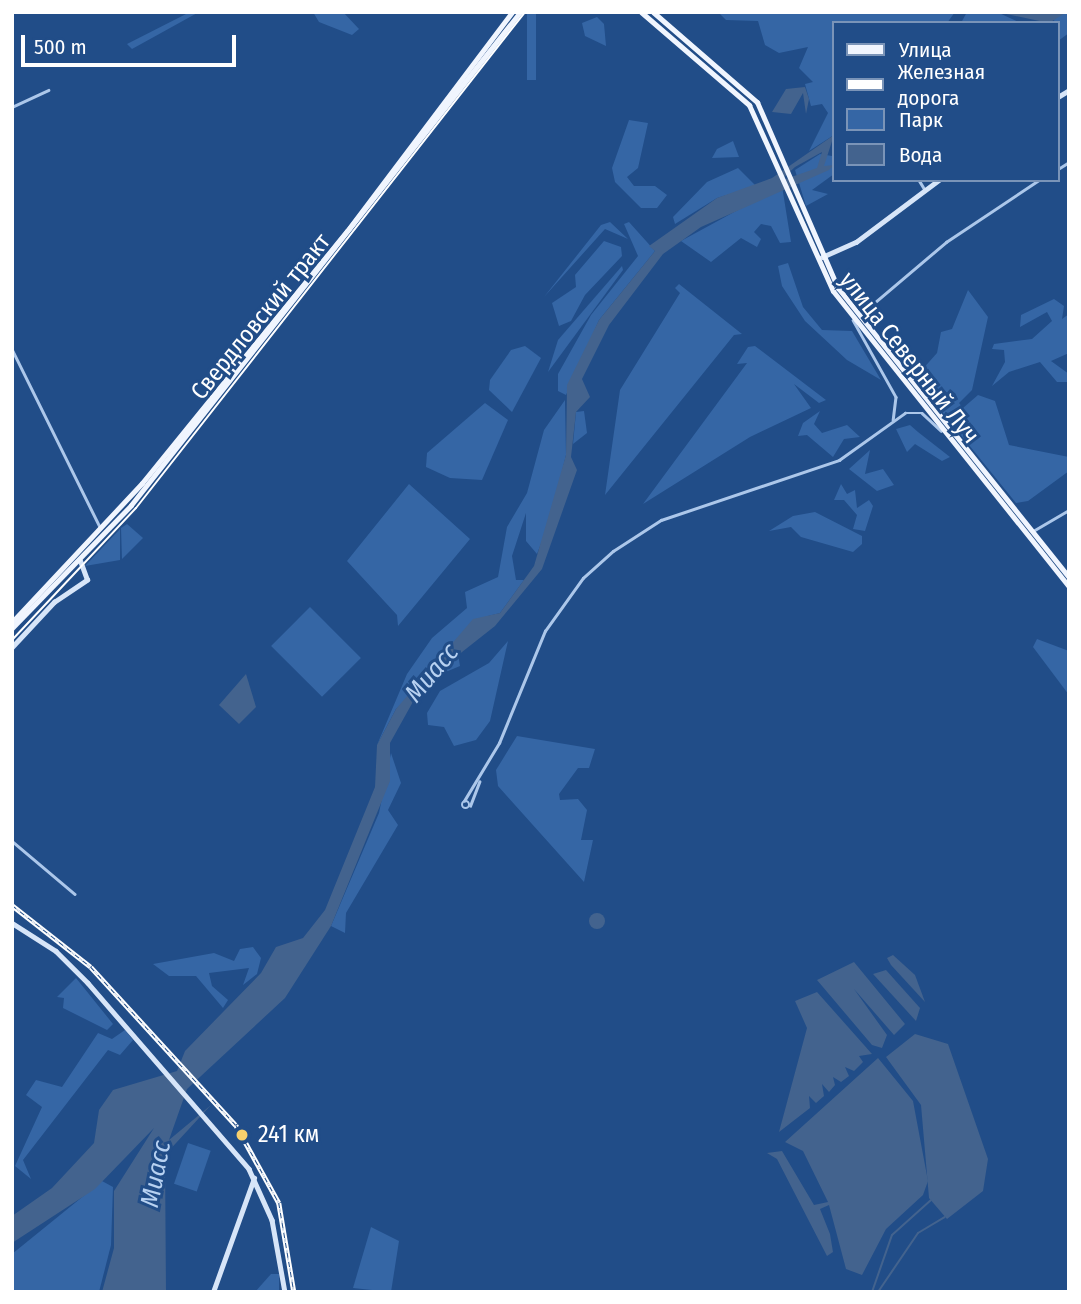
<!DOCTYPE html>
<html>
<head>
<meta charset="utf-8">
<style>
	body { margin:0 }
	#map { position:relative; width:1081px; height:1304px; overflow:hidden; background:#214d88; font-family:"Fira Sans Condensed",sans-serif }
	div>[style] { position:absolute }
	.green>* { inset:0; background:#3566a5; transform-origin:0 0 }
	.water>* { inset:0; background:#43638e }
	.round { border-radius:50% }
	.stream>* { height:2px; margin:-1px; padding:0 1px; transform-origin:1px; border-radius:1px; background:#43638e }
	.street>* { height:2.5px; margin:-1.25px; padding:0 1.25px; transform-origin:1.25px; border-radius:1.25px; background:#acc7ea }
	.street>.ring { margin:-1.25px; padding:0; box-sizing:content-box; background:none; border:2.5px solid #acc7ea; border-radius:50% }
	.secondary>* { height:4.5px; margin:-2.25px; padding:0 2.25px; transform-origin:2.25px; border-radius:2.25px; background:#d7e5f8 }
	.primary>* { height:5px; margin:-2.5px; padding:0 2.5px; transform-origin:2.5px; border-radius:2.5px; background:#f0f5fe }
	.tram>* { height:2px; margin:-1px; padding:0 1px; transform-origin:1px; border-radius:1px; background:#fff }
	.rail>* { height:4.5px; margin-top:-2.25px; transform-origin:0; background:repeating-linear-gradient(90deg,#214d88 0 5px,#fff 0 10px); box-sizing:border-box; border-block:2px solid #fff }
	.dots>* { width:19px; height:19px; translate:-50% -50%; box-sizing:border-box; border:4px solid #214d88; border-radius:50% }
	span { translate:-50% -50%; white-space:nowrap; text-align:center; line-height:1.15; -webkit-text-stroke:6px #214d88; paint-order:stroke }
	.street-label { font-size:24px; color:#fff }
	.poi-label { font-size:24px; color:#fff }
	.left { translate:0 -50%; text-align:left }
	.water-label { font-size:26px; color:#b7d1f1; font-style:italic }
	.frame { position:absolute; inset:0; border:14px solid #fff; pointer-events:none }
	.legend { position:absolute; left:832px; top:21px; width:228px; height:161px; box-sizing:border-box; background:#214d88; border:2px solid #7a94b8; margin:0; padding:9px 12px; list-style:none; font-size:21px; color:#fff }
	.legend li { display:flex; align-items:center; gap:14px; height:35px }
	.legend b { width:35px; border:2px solid #7a94b8 }
	.scale { position:absolute; left:21px; top:35px; width:215px; height:32px; box-sizing:border-box; border:4px solid #fff; border-top:0; padding-left:9px; font-size:21px; line-height:24px; white-space:nowrap; color:#fff; -webkit-text-stroke:5px #214d88; paint-order:stroke }
</style>
</head>
<body>
<div id="map">
	<div class="green">
		<i style="clip-path:polygon(199px 12px,132px 49px,127px 44px,186px 14px)"></i>
		<i style="clip-path:polygon(313px 12px,343px 12px,359px 29px,352px 35px,319px 22px)"></i>
		<i style="left:527px;top:12px;width:9px;height:68px"></i>
		<i style="clip-path:polygon(718px 12px,833px 13px,955px 12px,947px 23px,834px 23px,834px 135px,809px 151px,828px 113px,822px 104px,811px 106px,805px 84px,813px 82px,799px 68px,808px 47px,779px 53px,765px 45px,758px 21px,726px 20px)"></i>
		<i style="clip-path:polygon(967px 12px,997px 12px,1021px 23px,961px 23px)"></i>
		<i style="clip-path:polygon(1069px 12px,1069px 33px,1058px 41px,1058px 23px,1050px 18px)"></i>
		<i style="clip-path:polygon(597px 17px,604px 24px,606px 46px,585px 36px,582px 23px)"></i>
		<i style="clip-path:polygon(629px 120px,648px 123px,638px 168px,627px 177px,634px 186px,655px 186px,667px 195px,657px 208px,641px 208px,615px 182px,612px 168px)"></i>
		<i style="clip-path:polygon(733px 141px,739px 157px,712px 158px,717px 149px)"></i>
		<i style="clip-path:polygon(834px 149px,834px 174px,812px 190px,828px 194px,806px 206px,795px 170px,820px 154px,832px 156px)"></i>
		<i style="clip-path:polygon(738px 168px,756px 186px,717px 198px,675px 224px,673px 217px,707px 182px)"></i>
		<i style="clip-path:polygon(782px 186px,791px 242px,780px 243px,771px 226px,761px 224px,754px 232px,761px 239px,757px 247px,741px 238px,711px 262px,681px 241px)"></i>
		<i style="clip-path:polygon(610px 222px,628px 239px,605px 229px,544px 297px,601px 225px)"></i>
		<i style="clip-path:polygon(629px 222px,655px 251px,599px 320px,566px 395px,558px 391px,558px 374px,591px 315px,638px 256px,624px 224px)"></i>
		<i style="clip-path:polygon(604px 241px,621px 247px,622px 256px,585px 295px,571px 321px,559px 326px,552px 303px,576px 287px,575px 275px)"></i>
		<i style="clip-path:polygon(788px 263px,803px 307px,822px 330px,852px 331px,881px 380px,847px 360px,805px 321px,782px 286px,778px 266px)"></i>
		<i style="clip-path:polygon(622px 266px,623px 270px,548px 372px,558px 340px)"></i>
		<i style="clip-path:polygon(679px 284px,742px 334px,734px 335px,605px 495px,620px 390px,680px 293px,675px 288px)"></i>
		<i style="clip-path:polygon(968px 290px,988px 317px,972px 390px,959px 403px,963px 408px,978px 395px,995px 401px,1009px 445px,1069px 457px,1069px 471px,1028px 501px,1016px 503px,888px 345px,890px 336px,921px 371px,937px 353px,941px 332px,952px 329px)"></i>
		<i style="clip-path:polygon(1054px 299px,1064px 306px,1062px 319px,1069px 314px,1069px 353px,1051px 361px,1069px 374px,1069px 382px,1057px 382px,1040px 362px,1009px 372px,992px 386px,1005px 362px,1004px 350px,992px 349px,994px 344px,1032px 339px,1052px 321px,1047px 312px,1020px 327px,1021px 315px)"></i>
		<i style="clip-path:polygon(525px 346px,541px 358px,512px 412px,489px 390px,490px 380px,511px 350px)"></i>
		<i style="clip-path:polygon(755px 346px,826px 400px,819px 403px,794px 384px,811px 408px,750px 437px,643px 504px,747px 363px,737px 364px,748px 347px)"></i>
		<i style="clip-path:polygon(565px 400px,566px 455px,550px 520px,537px 554px,526px 541px,526px 513px,512px 556px,516px 580px,524px 580px,500px 613px,488px 616px,423px 672px,429px 693px,418px 691px,396px 709px,377px 745px,407px 674px,432px 638px,467px 608px,465px 592px,498px 577px,507px 527px,527px 493px,544px 430px)"></i>
		<i style="clip-path:polygon(485px 403px,508px 420px,482px 480px,450px 478px,426px 467px,427px 453px)"></i>
		<i style="clip-path:polygon(584px 411px,587px 433px,573px 444px,576px 412px)"></i>
		<i style="clip-path:polygon(820px 411px,814px 424px,822px 433px,847px 425px,860px 437px,844px 439px,833px 457px,807px 435px,798px 436px,803px 423px)"></i>
		<i style="clip-path:polygon(910px 425px,918px 432px,950px 457px,942px 461px,915px 444px,907px 452px,896px 429px)"></i>
		<i style="clip-path:polygon(870px 450px,865px 474px,883px 469px,894px 485px,877px 491px,849px 469px)"></i>
		<i style="clip-path:polygon(409px 484px,470px 539px,398px 626px,397px 615px,347px 561px)"></i>
		<i style="clip-path:polygon(841px 484px,847px 494px,855px 490px,857px 508px,869px 500px,873px 506px,865px 531px,853px 529px,857px 515px,844px 500px,834px 500px)"></i>
		<i style="clip-path:polygon(815px 512px,862px 536px,862px 544px,853px 552px,801px 537px,791px 527px,769px 531px,793px 516px)"></i>
		<i style="clip-path:polygon(127px 524px,143px 538px,122px 559px,121px 528px)"></i>
		<i style="clip-path:polygon(120px 529px,120px 560px,85px 566px)"></i>
		<i style="left:310px;top:607px;width:72px;height:55px;rotate:45deg"></i>
		<i style="clip-path:polygon(1037px 639px,1069px 651px,1069px 695px,1033px 647px)"></i>
		<i style="clip-path:polygon(508px 641px,490px 721px,476px 740px,454px 746px,444px 727px,428px 725px,427px 713px,440px 691px,489px 663px)"></i>
		<i style="clip-path:polygon(458px 654px,460px 666px,429px 679px,438px 665px)"></i>
		<i style="clip-path:polygon(517px 736px,595px 749px,589px 768px,578px 768px,559px 794px,560px 800px,578px 799px,587px 810px,581px 840px,593px 840px,584px 882px,498px 786px,496px 770px)"></i>
		<i style="clip-path:polygon(391px 753px,401px 783px,388px 810px,398px 825px,346px 913px,345px 933px,331px 926px,379px 813px)"></i>
		<i style="clip-path:polygon(253px 947px,261px 958px,257px 974px,243px 985px,249px 968px,209px 973px,212px 986px,228px 1000px,223px 1008px,196px 976px,169px 976px,153px 964px,214px 953px,234px 961px,240px 949px)"></i>
		<i style="clip-path:polygon(76px 978px,113px 1024px,107px 1030px,63px 1008px,64px 998px,57px 997px)"></i>
		<i style="clip-path:polygon(125px 1030px,133px 1040px,120px 1055px,108px 1050px,23px 1160px,31px 1179px,15px 1166px,42px 1107px,26px 1095px,36px 1080px,62px 1087px,98px 1033px,112px 1039px)"></i>
		<i style="left:188px;top:1143px;width:24px;height:43px;rotate:19deg"></i>
		<i style="clip-path:polygon(102px 1181px,113px 1187px,111px 1245px,99px 1292px,12px 1292px,12px 1254px)"></i>
		<i style="clip-path:polygon(371px 1227px,399px 1241px,391px 1292px,353px 1288px)"></i>
		<i style="clip-path:polygon(271px 1274px,279px 1274px,279px 1292px,255px 1292px)"></i>
	</div>
	<div class="water">
		<i style="clip-path:polygon(997px 12px,1037px 13px,1067px 12px,1049px 23px)"></i>
		<i style="clip-path:polygon(805px 87px,809px 99px,806px 114px,803px 93px,791px 114px,772px 112px,786px 89px)"></i>
		<i style="clip-path:polygon(evenodd,834px 135px,824px 166px,834px 165px,829px 170px,701px 227px,663px 254px,609px 325px,582px 379px,590px 397px,576px 412px,571px 457px,577px 470px,542px 569px,495px 626px,424px 682px,390px 743px,390px 781px,331px 926px,285px 998px,187px 1089px,169px 1140px,211px 1105px,165px 1155px,166px 1292px,102px 1292px,114px 1248px,114px 1191px,154px 1128px,95px 1189px,12px 1243px,12px 1216px,52px 1188px,94px 1143px,99px 1110px,113px 1090px,177px 1071px,185px 1051px,261px 973px,276px 947px,303px 938px,325px 910px,375px 787px,377px 745px,396px 709px,473px 619px,500px 613px,534px 566px,566px 455px,567px 385px,599px 320px,655px 251px,649px 246px,717px 198px,772px 178px,834px 135px,822px 152px,817px 168px,780px 181px,795px 167px,822px 152px)"></i>
		<i style="clip-path:polygon(246px 674px,256px 707px,239px 724px,219px 705px)"></i>
		<i class="round" style="left:589px;top:913px;width:16px;height:16px"></i>
		<i style="clip-path:polygon(893px 955px,915px 975px,925px 1002px,891px 965px,887px 958px)"></i>
		<i style="clip-path:polygon(854px 962px,905px 1024px,894px 1035px,854px 989px,887px 1035px,882px 1048px,872px 1045px,817px 980px)"></i>
		<i style="clip-path:polygon(886px 970px,920px 1008px,916px 1021px,873px 974px)"></i>
		<i style="clip-path:polygon(817px 992px,872px 1054px,859px 1056px,863px 1062px,854px 1071px,845px 1067px,849px 1076px,841px 1082px,833px 1077px,835px 1085px,829px 1092px,822px 1084px,824px 1096px,816px 1103px,809px 1096px,810px 1108px,779px 1132px,807px 1028px,795px 1001px)"></i>
		<i style="clip-path:polygon(915px 1034px,948px 1044px,988px 1159px,983px 1191px,947px 1219px,929px 1198px,921px 1105px,886px 1057px)"></i>
		<i style="clip-path:polygon(878px 1058px,913px 1101px,928px 1181px,923px 1195px,886px 1229px,862px 1275px,846px 1269px,829px 1205px,820px 1209px,830px 1234px,833px 1252px,827px 1256px,777px 1159px,767px 1153px,782px 1151px,814px 1205px,828px 1202px,803px 1151px,785px 1142px)"></i>
	</div>
	<div class="stream">
		<i style="left:872px;top:1292px;width:60px;rotate:-70.7deg"></i>
		<i style="left:892px;top:1235px;width:52px;rotate:-41.9deg"></i>
		<i style="left:878px;top:1292px;width:71px;rotate:-55.9deg"></i>
		<i style="left:918px;top:1233px;width:31px;rotate:-31deg"></i>
	</div>
	<div class="street">
		<i style="left:12px;top:107px;width:40px;rotate:-25deg"></i>
		<i style="left:1058px;top:169px;width:13px;rotate:-32deg"></i>
		<i style="left:919px;top:180px;width:12px;rotate:59deg"></i>
		<i style="left:860px;top:315px;width:113px;rotate:-40.3deg"></i>
		<i style="left:946px;top:242px;width:112px;rotate:-33.7deg"></i>
		<i style="left:853px;top:320px;width:88px;rotate:60.8deg"></i>
		<i style="left:896px;top:397px;width:23px;rotate:97deg"></i>
		<i style="left:12px;top:349px;width:199px;rotate:63.7deg"></i>
		<i style="left:1033px;top:531px;width:42px;rotate:-30.3deg"></i>
		<i style="left:464px;top:801px;width:68px;rotate:-58.9deg"></i>
		<i style="left:499px;top:743px;width:121px;rotate:-67.7deg"></i>
		<i style="left:545px;top:631px;width:65px;rotate:-54.4deg"></i>
		<i style="left:583px;top:578px;width:40px;rotate:-42deg"></i>
		<i style="left:613px;top:551px;width:57px;rotate:-32.9deg"></i>
		<i style="left:661px;top:520px;width:188px;rotate:-18.6deg"></i>
		<i style="left:839px;top:460px;width:81px;rotate:-35.5deg"></i>
		<i style="left:905px;top:413px;width:17px"></i>
		<i style="left:922px;top:413px;width:26px;rotate:43deg"></i>
		<i class="ring" style="left:462px;top:801px;width:5.5px;height:5.5px"></i>
		<i style="left:470px;top:806px;width:26px;rotate:-69deg"></i>
		<i style="left:12px;top:841px;width:82px;rotate:40.1deg"></i>
	</div>
	<div class="secondary">
		<i style="left:1058px;top:97px;width:13px;rotate:-32deg"></i>
		<i style="left:822px;top:257px;width:37px;rotate:-24deg"></i>
		<i style="left:856px;top:242px;width:104px;rotate:-36.8deg"></i>
		<i style="left:12px;top:647px;width:62px;rotate:-47deg"></i>
		<i style="left:54px;top:602px;width:40px;rotate:-34deg"></i>
		<i style="left:87px;top:580px;width:20px;rotate:-110deg"></i>
		<i style="left:12px;top:923px;width:52px;rotate:32.5deg"></i>
		<i style="left:56px;top:951px;width:45px;rotate:45deg"></i>
		<i style="left:88px;top:983px;width:246px;rotate:49.1deg"></i>
		<i style="left:249px;top:1169px;width:56px;rotate:65.7deg"></i>
		<i style="left:272px;top:1220px;width:73px;rotate:79.8deg"></i>
		<i style="left:213px;top:1292px;width:121px;rotate:-70.2deg"></i>
	</div>
	<div class="primary">
		<i style="left:641px;top:12px;width:143px;rotate:40.7deg"></i>
		<i style="left:749px;top:105px;width:204px;rotate:65.7deg"></i>
		<i style="left:833px;top:291px;width:379px;rotate:51.4deg"></i>
		<i style="left:653px;top:12px;width:138px;rotate:40.9deg"></i>
		<i style="left:757px;top:102px;width:203px;rotate:66.5deg"></i>
		<i style="left:838px;top:288px;width:370px;rotate:51.4deg"></i>
		<i style="left:12px;top:622px;width:190px;rotate:-46.9deg"></i>
		<i style="left:142px;top:483px;width:325px;rotate:-50.9deg"></i>
		<i style="left:347px;top:231px;width:274px;rotate:-53deg"></i>
		<i style="left:12px;top:628px;width:171px;rotate:-45.9deg"></i>
		<i style="left:131px;top:505px;width:628px;rotate:-51.72deg"></i>
	</div>
	<div class="tram">
		<i style="left:12px;top:640px;width:181px;rotate:-46.8deg"></i>
		<i style="left:136px;top:508px;width:630px;rotate:-51.89deg"></i>
	</div>
	<div class="rail">
		<i style="left:12px;top:905px;width:100px;rotate:38.1deg"></i>
		<i style="left:91px;top:967px;width:214px;rotate:47.5deg"></i>
		<i style="left:236px;top:1125px;width:89px;rotate:61.1deg"></i>
		<i style="left:279px;top:1203px;width:90px;rotate:80.4deg"></i>
	</div>
	<div class="dots">
		<i style="left:242px;top:1135px;background:#f7d06d"></i>
	</div>
	<div class="street-label">
		<span style="left:261px;top:317px;rotate:-51deg">Свердловский тракт</span>
		<span style="left:909px;top:358px;rotate:52deg">улица Северный Луч</span>
	</div>
	<div class="poi-label">
		<span class="left" style="left:258px;top:1135px">241 км</span>
	</div>
	<div class="water-label">
		<span style="left:432px;top:673px;rotate:-50deg">Миасс</span>
		<span style="left:156px;top:1174px;rotate:-79deg">Миасс</span>
	</div>
	<div class="frame"></div>
	<ul class="legend">
	<li><b style="height:9px;background:#f0f5fe"></b>Улица</li>
	<li><b style="height:9px;background:#fff"></b>Железная дорога</li>
	<li><b style="height:19px;background:#3566a5"></b>Парк</li>
	<li><b style="height:19px;background:#43638e"></b>Вода</li>
	</ul>
	<div class="scale">500 m</div>
</div>
</body>
</html>
